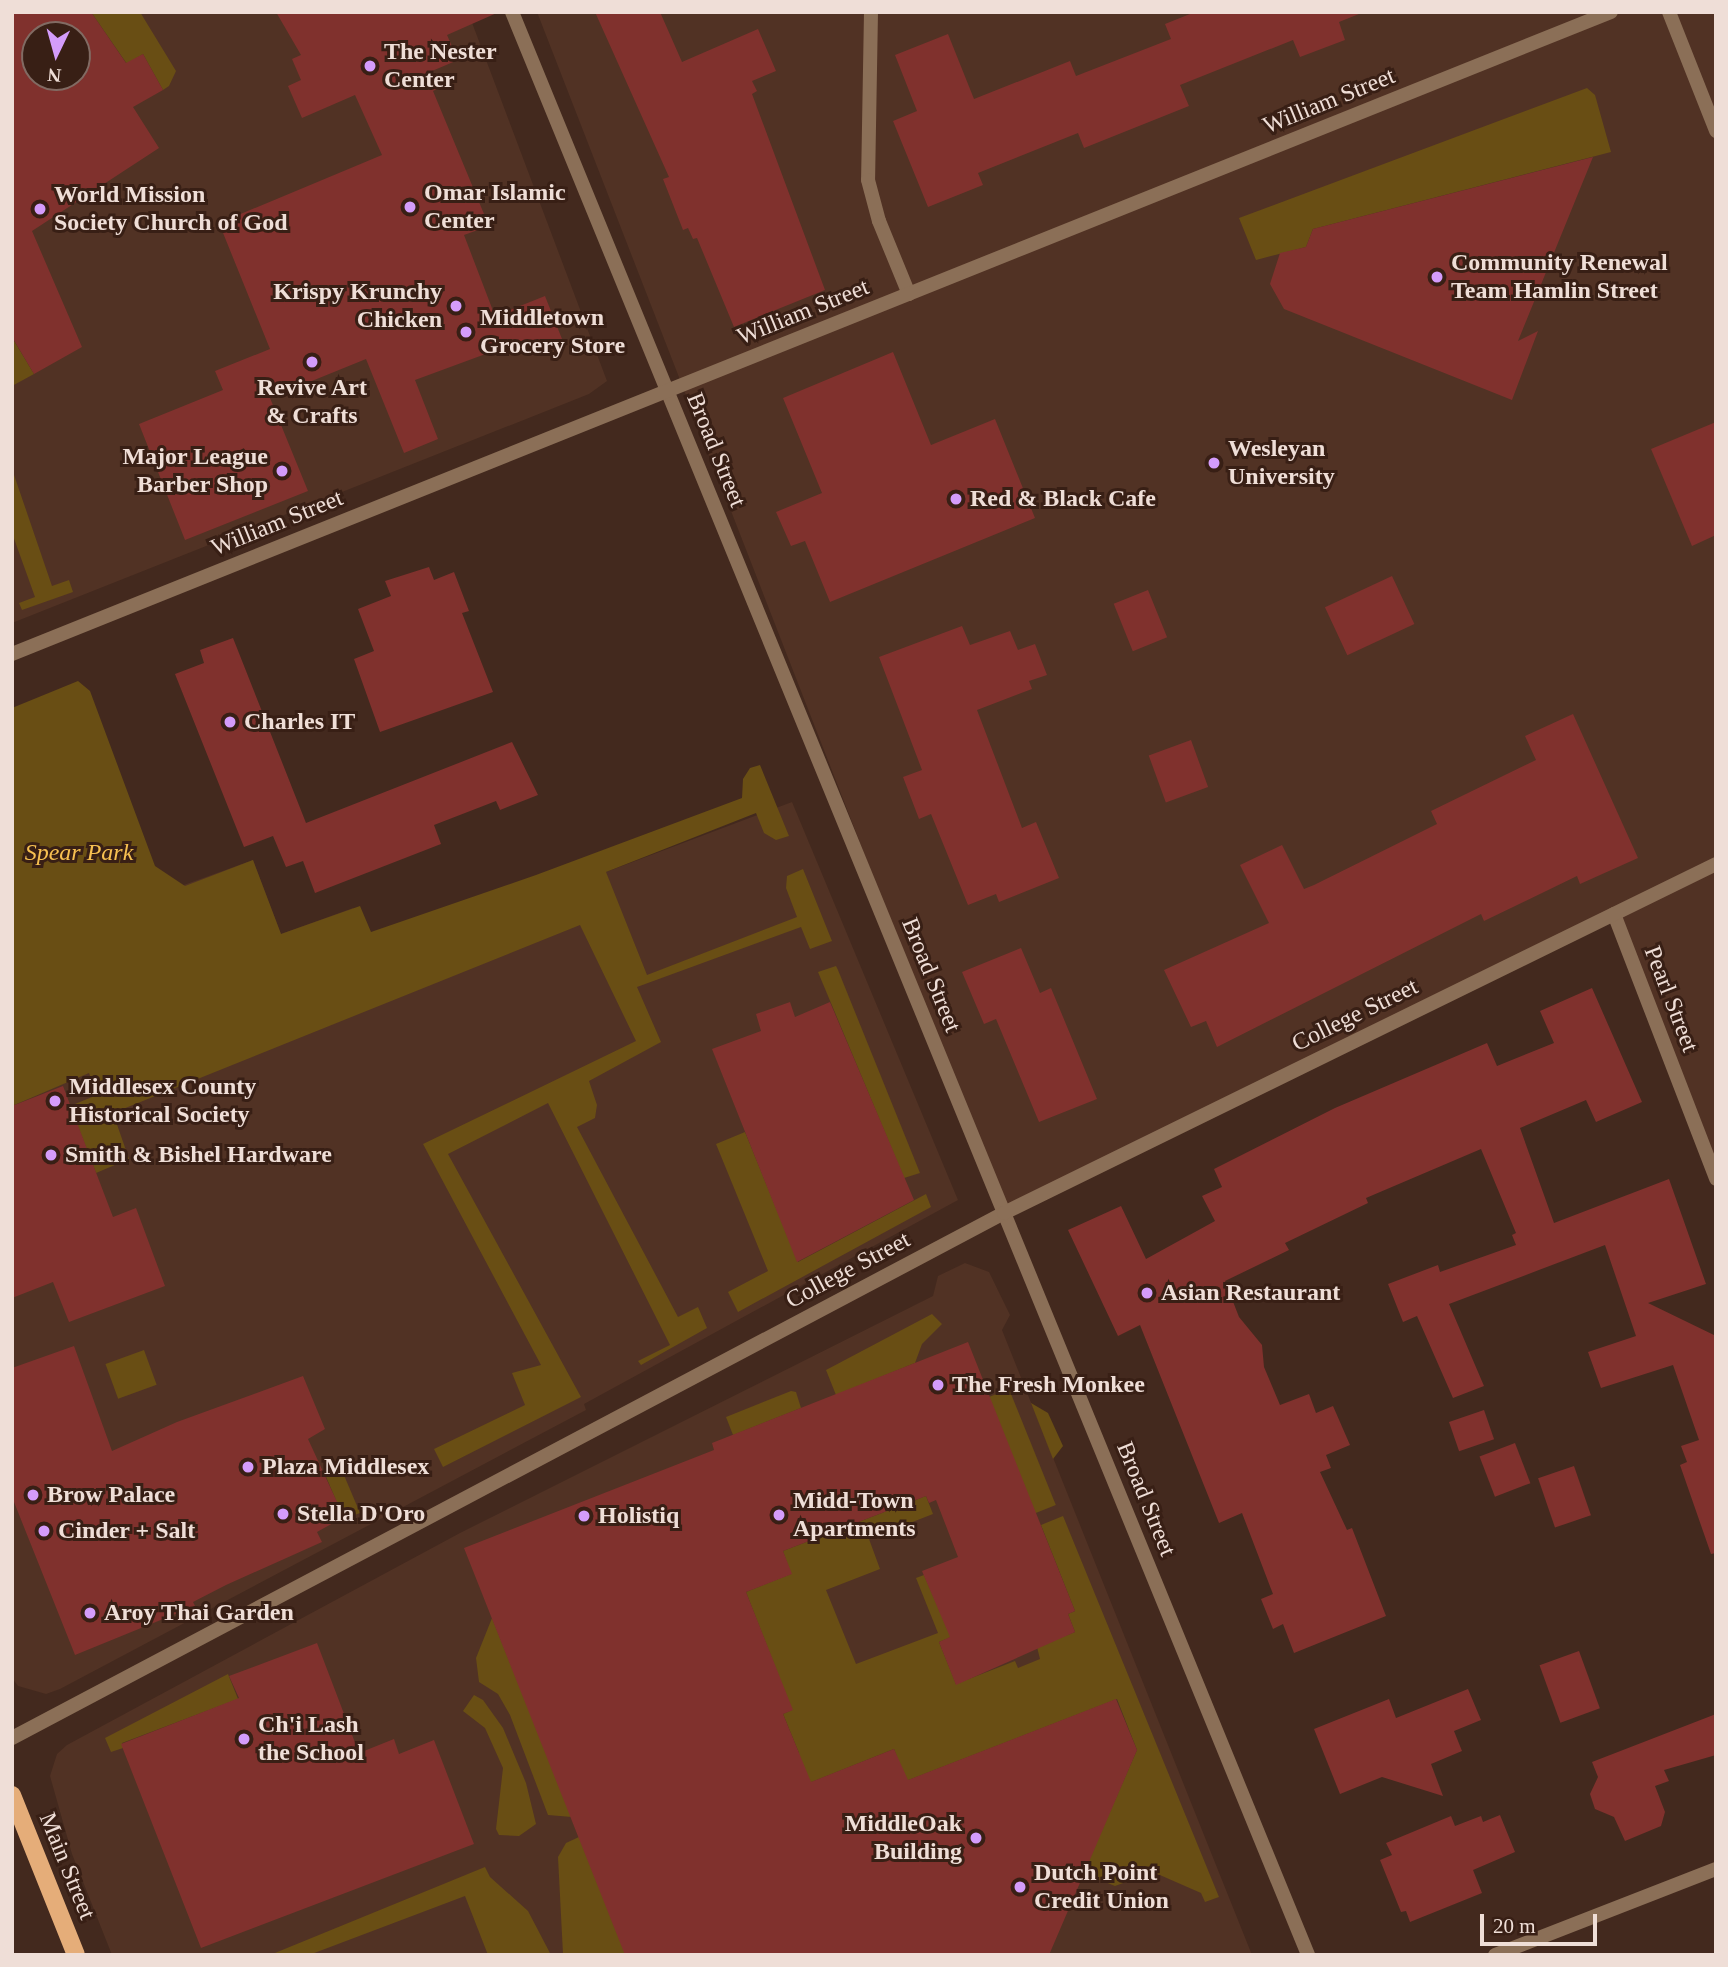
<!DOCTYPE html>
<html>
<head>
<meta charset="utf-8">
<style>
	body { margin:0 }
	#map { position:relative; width:1728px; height:1967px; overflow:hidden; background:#43291e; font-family:"Times New Roman",serif }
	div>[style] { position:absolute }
	.built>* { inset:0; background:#513224 }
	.green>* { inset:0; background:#694e14; transform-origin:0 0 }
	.building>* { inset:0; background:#80312d; transform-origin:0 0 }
	.service>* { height:14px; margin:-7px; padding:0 7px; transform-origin:7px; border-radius:7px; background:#8b6f57 }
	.minor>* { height:14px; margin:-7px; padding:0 7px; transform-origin:7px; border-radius:7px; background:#8b6f57 }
	.primary>* { height:18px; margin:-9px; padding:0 9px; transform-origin:9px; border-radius:9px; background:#e5ad79 }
	.dots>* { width:19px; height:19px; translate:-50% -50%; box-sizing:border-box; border:4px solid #381f15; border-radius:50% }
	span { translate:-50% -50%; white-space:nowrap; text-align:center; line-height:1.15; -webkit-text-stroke:6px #381f15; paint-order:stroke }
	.poi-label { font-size:24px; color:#efded7; font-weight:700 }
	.left { translate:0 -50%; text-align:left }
	.right { translate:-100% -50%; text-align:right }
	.street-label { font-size:24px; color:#efded7 }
	.park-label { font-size:24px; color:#f7c051; font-style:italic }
	.frame { position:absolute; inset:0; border:14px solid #efded7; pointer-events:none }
	.north { position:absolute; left:21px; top:21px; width:70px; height:70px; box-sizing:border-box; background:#381f15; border:2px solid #816b63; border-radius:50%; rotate:185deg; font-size:19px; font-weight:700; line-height:28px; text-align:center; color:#efded7 }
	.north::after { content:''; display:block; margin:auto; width:24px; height:32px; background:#d49cfb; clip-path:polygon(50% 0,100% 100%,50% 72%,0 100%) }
	.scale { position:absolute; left:1480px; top:1914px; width:117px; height:32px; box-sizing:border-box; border:4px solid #efded7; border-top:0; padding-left:9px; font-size:21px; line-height:24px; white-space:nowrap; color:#efded7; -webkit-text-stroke:5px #381f15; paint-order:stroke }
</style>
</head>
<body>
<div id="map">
	<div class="built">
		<i style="clip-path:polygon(evenodd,12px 12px,468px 12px,607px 381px,589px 394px,12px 623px,12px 12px,35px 35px,77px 35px,77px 77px,35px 77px,35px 35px)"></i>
		<i style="clip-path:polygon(537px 12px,1716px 12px,1716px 1179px,1614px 915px,1004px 1213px)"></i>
		<i style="clip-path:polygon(792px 802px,958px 1200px,584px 1404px,586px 1410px,60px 1689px,46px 1694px,18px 1686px,12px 1678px,12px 947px,253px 860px,281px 934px,353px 908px,387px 972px,606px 872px)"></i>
		<i style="clip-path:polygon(965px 1263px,989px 1272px,1010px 1315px,1002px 1330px,1252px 1955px,112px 1955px,72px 1854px,50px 1776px,57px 1754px,67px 1745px,460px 1533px,933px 1296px,938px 1276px)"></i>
	</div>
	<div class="green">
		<i style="clip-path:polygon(91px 12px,140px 12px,176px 71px,169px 86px,163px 90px,143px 54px,127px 64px)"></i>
		<i style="clip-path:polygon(1587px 88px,1595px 95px,1611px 152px,1313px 229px,1306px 247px,1256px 260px,1239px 218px)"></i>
		<i style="clip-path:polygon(12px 303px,13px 339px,34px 374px,12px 386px)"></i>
		<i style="clip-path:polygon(12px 469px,52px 586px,69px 580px,73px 592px,22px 610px,19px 603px,35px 597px,12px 533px)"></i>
		<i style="clip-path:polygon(78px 681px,90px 691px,155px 866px,185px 886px,253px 860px,281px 934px,360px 906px,371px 932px,536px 875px,742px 798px,743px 779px,750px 768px,760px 765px,789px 836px,776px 840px,764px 833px,756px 813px,606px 872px,647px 975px,797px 917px,786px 888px,787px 876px,803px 869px,832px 941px,810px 949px,801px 927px,637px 987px,661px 1042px,589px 1081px,597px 1105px,595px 1118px,577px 1127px,678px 1317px,698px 1307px,707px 1328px,641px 1365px,638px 1361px,670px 1345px,548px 1103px,448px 1154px,581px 1397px,443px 1467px,434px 1449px,525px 1405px,512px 1373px,541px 1365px,423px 1144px,636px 1041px,580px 925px,113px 1113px,129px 1159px,96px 1173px,70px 1106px,97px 1095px,89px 1073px,12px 1106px,12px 708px)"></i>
		<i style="clip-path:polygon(836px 966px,838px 970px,920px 1173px,904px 1178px,818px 972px)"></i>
		<i style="clip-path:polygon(745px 1132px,798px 1262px,926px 1194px,931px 1207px,738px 1312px,728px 1292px,768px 1271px,716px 1144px)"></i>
		<i style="clip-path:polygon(932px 1314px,942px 1324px,922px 1344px,915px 1363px,836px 1395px,826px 1370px)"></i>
		<i style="left:144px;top:1350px;width:37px;height:41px;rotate:70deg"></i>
		<i style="left:1009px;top:1389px;width:125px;height:23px;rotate:68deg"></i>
		<i style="clip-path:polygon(791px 1391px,796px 1392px,801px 1408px,733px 1435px,726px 1417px)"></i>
		<i style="clip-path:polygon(1031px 1403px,1048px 1413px,1063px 1446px,1053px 1459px)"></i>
		<i style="clip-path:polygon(338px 1461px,360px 1513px,344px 1519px,324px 1472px,326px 1465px)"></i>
		<i style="clip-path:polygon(926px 1496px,933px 1514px,869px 1539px,880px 1569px,826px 1590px,856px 1664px,938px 1633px,916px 1578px,924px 1575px,951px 1637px,939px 1642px,956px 1684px,1015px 1661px,1018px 1668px,1040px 1659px,1037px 1647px,1075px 1632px,1068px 1614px,1075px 1611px,1041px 1525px,1063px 1516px,1219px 1897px,1205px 1902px,1201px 1893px,1153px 1872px,1115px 1886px,1083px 1873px,1137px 1750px,1117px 1699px,906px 1781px,894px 1749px,799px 1787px,799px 1753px,783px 1714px,792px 1710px,746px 1592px,791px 1574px,783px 1551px)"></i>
		<i style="clip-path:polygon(492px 1618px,572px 1817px,548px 1815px,510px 1715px,498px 1694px,479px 1682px,476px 1658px)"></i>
		<i style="clip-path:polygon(228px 1674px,238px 1699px,122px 1743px,123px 1748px,111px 1752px,105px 1738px)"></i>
		<i style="clip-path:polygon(474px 1695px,483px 1700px,503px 1728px,526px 1783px,536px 1824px,519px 1836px,499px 1835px,496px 1829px,503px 1768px,485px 1728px,463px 1711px)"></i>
		<i style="clip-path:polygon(579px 1837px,626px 1955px,563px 1954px,558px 1857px,566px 1843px)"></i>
		<i style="clip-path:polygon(485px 1867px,490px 1877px,528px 1911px,551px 1955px,488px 1955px,465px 1896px,309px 1955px,270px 1955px)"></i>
	</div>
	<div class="building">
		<i style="clip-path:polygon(evenodd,12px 12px,91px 12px,126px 63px,143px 54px,163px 90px,133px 107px,159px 148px,32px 231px,82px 347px,34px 374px,12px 337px,12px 12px,35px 35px,77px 35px,77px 77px,35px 77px,35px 35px)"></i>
		<i style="clip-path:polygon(276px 12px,499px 12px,447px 35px,458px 60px,432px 71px,439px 88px,433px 91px,489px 226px,464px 235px,495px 316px,545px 296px,562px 339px,526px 354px,521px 341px,415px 380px,438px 439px,404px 453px,366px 359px,270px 398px,308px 491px,185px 540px,139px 424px,223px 390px,215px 371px,270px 349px,219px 223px,382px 155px,355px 95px,302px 118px,288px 86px,301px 80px,292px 59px,301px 55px)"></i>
		<i style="clip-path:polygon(595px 12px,660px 12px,682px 62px,758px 29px,776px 71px,752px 81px,757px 91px,752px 94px,825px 290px,734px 327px,697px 238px,693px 239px,688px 228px,683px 230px,663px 179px,669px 177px)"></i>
		<i style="clip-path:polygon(1195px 12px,1359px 14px,1339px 22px,1345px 40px,1300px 57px,1293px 40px,1180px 85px,1189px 106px,1084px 148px,1078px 133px,978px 173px,983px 185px,928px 207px,893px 121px,917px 111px,895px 55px,948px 34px,974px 99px,1070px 61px,1076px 76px,1171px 39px,1165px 24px)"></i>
		<i style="clip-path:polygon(1593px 157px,1518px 341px,1538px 331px,1512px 400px,1284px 309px,1270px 284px,1280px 253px,1306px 247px,1313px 229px)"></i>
		<i style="clip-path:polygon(893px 352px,931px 445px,995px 419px,1035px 518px,830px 602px,805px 541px,791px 546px,776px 512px,822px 493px,783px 398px)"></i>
		<i style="clip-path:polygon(1716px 422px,1716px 535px,1692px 546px,1651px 449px)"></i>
		<i style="clip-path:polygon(429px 567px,434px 580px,454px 572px,469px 611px,462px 613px,493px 692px,380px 732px,354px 659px,374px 651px,358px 609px,391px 596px,385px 581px)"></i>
		<i style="left:1392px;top:576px;width:53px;height:74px;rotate:65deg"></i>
		<i style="left:1148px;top:590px;width:51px;height:37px;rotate:68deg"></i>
		<i style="clip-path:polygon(962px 626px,970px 645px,1010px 631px,1018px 650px,1035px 644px,1047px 675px,1029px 681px,1032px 689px,977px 710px,1022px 828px,1036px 822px,1059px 878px,999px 902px,996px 894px,968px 905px,931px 814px,919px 819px,903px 777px,922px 770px,879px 657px)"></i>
		<i style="clip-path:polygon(233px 638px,306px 823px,512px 742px,538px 795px,500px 810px,496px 801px,434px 825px,441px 844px,315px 893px,303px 861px,286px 867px,273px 836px,244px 847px,175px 674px,204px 663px,200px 650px)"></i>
		<i style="clip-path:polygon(1573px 714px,1638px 858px,1580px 884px,1577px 876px,1484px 921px,1481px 914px,1217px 1047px,1206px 1021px,1191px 1027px,1164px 970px,1269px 923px,1240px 865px,1282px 845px,1304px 889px,1314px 885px,1437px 824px,1431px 811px,1536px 760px,1525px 736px)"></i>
		<i style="left:1191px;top:740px;width:50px;height:45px;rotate:70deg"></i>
		<i style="clip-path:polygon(1021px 948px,1040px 993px,1051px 988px,1097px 1099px,1039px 1122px,996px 1019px,984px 1024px,962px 972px)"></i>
		<i style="clip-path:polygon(1592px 988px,1642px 1102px,1596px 1122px,1586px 1100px,1520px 1128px,1554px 1223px,1669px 1179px,1706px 1284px,1648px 1303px,1716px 1336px,1716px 1553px,1711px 1554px,1680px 1465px,1687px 1462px,1681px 1446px,1699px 1440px,1673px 1365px,1601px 1388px,1588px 1352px,1636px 1336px,1605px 1245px,1449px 1304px,1484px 1386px,1453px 1398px,1417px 1316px,1403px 1322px,1388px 1284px,1438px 1265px,1440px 1272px,1516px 1245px,1512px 1235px,1516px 1233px,1481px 1149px,1366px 1198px,1368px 1203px,1285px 1243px,1289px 1250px,1225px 1281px,1239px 1317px,1262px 1345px,1264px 1367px,1280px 1405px,1309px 1394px,1316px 1413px,1333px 1406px,1350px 1445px,1326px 1455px,1331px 1468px,1320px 1472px,1347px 1530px,1352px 1528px,1386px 1616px,1294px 1653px,1283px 1624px,1273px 1629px,1261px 1599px,1273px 1594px,1242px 1513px,1219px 1523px,1140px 1325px,1118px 1336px,1068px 1230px,1121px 1206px,1146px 1259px,1215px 1221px,1202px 1196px,1222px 1187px,1214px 1169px,1335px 1108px,1487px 1043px,1497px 1066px,1554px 1043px,1540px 1011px)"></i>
		<i style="clip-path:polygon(790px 1002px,795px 1017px,830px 1002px,914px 1200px,797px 1262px,712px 1049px,761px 1031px,756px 1014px)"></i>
		<i style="clip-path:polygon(63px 1086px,113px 1217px,136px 1208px,165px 1286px,69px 1322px,53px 1282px,12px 1298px,12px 1106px)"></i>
		<i style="clip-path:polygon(968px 1342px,1075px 1611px,1068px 1614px,1075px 1632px,956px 1685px,939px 1642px,950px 1637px,922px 1571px,958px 1557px,936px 1500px,929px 1503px,926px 1496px,783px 1551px,792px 1574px,746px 1592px,793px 1710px,783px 1714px,811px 1782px,894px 1749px,908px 1780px,1116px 1699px,1137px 1750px,1049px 1955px,625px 1955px,464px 1548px,714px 1450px,712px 1443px)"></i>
		<i style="clip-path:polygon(74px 1346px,112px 1451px,177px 1422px,303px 1376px,325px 1429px,308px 1439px,344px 1517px,317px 1532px,322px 1542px,226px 1585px,193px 1602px,195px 1606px,75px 1655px,12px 1497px,12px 1368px)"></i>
		<i style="left:1484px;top:1410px;width:31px;height:37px;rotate:71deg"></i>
		<i style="left:1515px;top:1443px;width:43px;height:38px;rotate:69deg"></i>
		<i style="left:1574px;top:1466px;width:52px;height:38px;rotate:71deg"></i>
		<i style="clip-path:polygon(317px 1643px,359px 1753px,394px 1739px,399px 1754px,434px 1740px,474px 1844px,201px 1948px,121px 1744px,239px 1698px,229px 1676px)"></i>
		<i style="left:1579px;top:1651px;width:61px;height:42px;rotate:70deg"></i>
		<i style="clip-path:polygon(1468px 1689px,1481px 1720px,1454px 1731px,1462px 1751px,1431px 1764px,1443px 1796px,1382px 1777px,1340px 1794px,1314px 1729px,1389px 1699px,1396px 1718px)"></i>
		<i style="clip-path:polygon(1716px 1714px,1716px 1755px,1664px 1770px,1669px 1781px,1655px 1786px,1665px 1812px,1661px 1826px,1625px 1841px,1614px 1817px,1595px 1809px,1590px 1794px,1598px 1777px,1592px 1762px)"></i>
		<i style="clip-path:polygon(1500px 1815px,1515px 1852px,1473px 1870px,1482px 1893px,1410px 1922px,1406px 1911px,1401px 1912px,1380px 1860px,1392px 1855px,1386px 1843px,1451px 1816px,1455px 1826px,1481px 1816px,1483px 1822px)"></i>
	</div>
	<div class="service">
		<i style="left:871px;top:12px;width:168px;rotate:91deg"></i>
		<i style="left:868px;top:180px;width:42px;rotate:75deg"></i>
		<i style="left:879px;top:221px;width:79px;rotate:67.7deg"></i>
	</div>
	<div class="minor">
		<i style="left:512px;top:12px;width:2100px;rotate:67.72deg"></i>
		<i style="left:1669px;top:12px;width:128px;rotate:68.4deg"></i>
		<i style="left:12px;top:654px;width:1723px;rotate:-21.88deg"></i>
		<i style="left:1614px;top:914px;width:284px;rotate:68.9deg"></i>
		<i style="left:12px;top:1738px;width:1122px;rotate:-27.89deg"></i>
		<i style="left:1004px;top:1213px;width:793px;rotate:-26.11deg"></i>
		<i style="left:1495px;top:1955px;width:237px;rotate:-21.3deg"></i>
	</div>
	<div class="primary">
		<i style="left:12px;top:1795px;width:172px;rotate:68.2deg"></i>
	</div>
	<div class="dots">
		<i style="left:370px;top:66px;background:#d49cfb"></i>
		<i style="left:410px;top:207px;background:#d49cfb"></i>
		<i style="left:40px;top:209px;background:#d49cfb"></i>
		<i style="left:1437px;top:277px;background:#d49cfb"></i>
		<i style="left:456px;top:306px;background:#d49cfb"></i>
		<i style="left:466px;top:332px;background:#d49cfb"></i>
		<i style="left:312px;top:362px;background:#d49cfb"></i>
		<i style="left:1214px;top:463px;background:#d49cfb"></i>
		<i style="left:282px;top:471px;background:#d49cfb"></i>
		<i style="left:956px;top:499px;background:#d49cfb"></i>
		<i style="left:230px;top:722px;background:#d49cfb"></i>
		<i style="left:55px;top:1101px;background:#d49cfb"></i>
		<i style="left:51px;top:1155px;background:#d49cfb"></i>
		<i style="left:1147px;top:1293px;background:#d49cfb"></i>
		<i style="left:938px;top:1385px;background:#d49cfb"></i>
		<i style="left:248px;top:1467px;background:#d49cfb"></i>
		<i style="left:33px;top:1495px;background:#d49cfb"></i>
		<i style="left:283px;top:1514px;background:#d49cfb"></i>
		<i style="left:779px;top:1515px;background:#d49cfb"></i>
		<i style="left:584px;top:1516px;background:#d49cfb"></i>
		<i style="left:44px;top:1531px;background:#d49cfb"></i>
		<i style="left:90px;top:1613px;background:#d49cfb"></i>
		<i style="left:244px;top:1739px;background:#d49cfb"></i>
		<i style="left:976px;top:1838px;background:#d49cfb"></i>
		<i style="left:1020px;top:1887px;background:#d49cfb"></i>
	</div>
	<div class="poi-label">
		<span class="left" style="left:384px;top:66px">The Nester<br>Center</span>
		<span class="left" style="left:424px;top:207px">Omar Islamic<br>Center</span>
		<span class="left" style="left:54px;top:209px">World Mission<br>Society Church of God</span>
		<span class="left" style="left:1451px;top:277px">Community Renewal<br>Team Hamlin Street</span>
		<span class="right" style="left:442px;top:306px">Krispy Krunchy<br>Chicken</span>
		<span class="left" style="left:480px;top:332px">Middletown<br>Grocery Store</span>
		<span style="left:312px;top:402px">Revive Art<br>&amp; Crafts</span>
		<span class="left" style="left:1228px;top:463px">Wesleyan<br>University</span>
		<span class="right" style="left:268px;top:471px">Major League<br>Barber Shop</span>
		<span class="left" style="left:970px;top:499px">Red &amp; Black Cafe</span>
		<span class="left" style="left:244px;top:722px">Charles IT</span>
		<span class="left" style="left:69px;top:1101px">Middlesex County<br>Historical Society</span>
		<span class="left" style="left:65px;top:1155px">Smith &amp; Bishel Hardware</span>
		<span class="left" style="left:1161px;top:1293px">Asian Restaurant</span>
		<span class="left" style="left:952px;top:1385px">The Fresh Monkee</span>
		<span class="left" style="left:262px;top:1467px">Plaza Middlesex</span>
		<span class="left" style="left:47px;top:1495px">Brow Palace</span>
		<span class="left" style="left:793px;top:1515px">Midd-Town<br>Apartments</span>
		<span class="left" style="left:297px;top:1514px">Stella D'Oro</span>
		<span class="left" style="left:598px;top:1516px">Holistiq</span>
		<span class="left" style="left:58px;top:1531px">Cinder + Salt</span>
		<span class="left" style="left:104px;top:1613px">Aroy Thai Garden</span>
		<span class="left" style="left:258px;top:1739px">Ch'i Lash<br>the School</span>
		<span class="right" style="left:962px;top:1838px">MiddleOak<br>Building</span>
		<span class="left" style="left:1034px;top:1887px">Dutch Point<br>Credit Union</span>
	</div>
	<div class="street-label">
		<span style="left:1329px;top:101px;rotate:-22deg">William Street</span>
		<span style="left:803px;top:312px;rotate:-22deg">William Street</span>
		<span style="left:716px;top:450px;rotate:68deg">Broad Street</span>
		<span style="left:277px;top:523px;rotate:-22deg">William Street</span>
		<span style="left:931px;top:975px;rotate:68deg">Broad Street</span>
		<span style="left:1671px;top:999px;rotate:69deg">Pearl Street</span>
		<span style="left:1355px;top:1015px;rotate:-26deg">College Street</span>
		<span style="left:848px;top:1270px;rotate:-28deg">College Street</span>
		<span style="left:1146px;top:1499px;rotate:68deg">Broad Street</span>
		<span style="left:67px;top:1866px;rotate:68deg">Main Street</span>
	</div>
	<div class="park-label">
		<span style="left:79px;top:853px">Spear Park</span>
	</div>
	<div class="frame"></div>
	<div class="north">N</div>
	<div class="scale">20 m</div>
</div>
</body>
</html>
